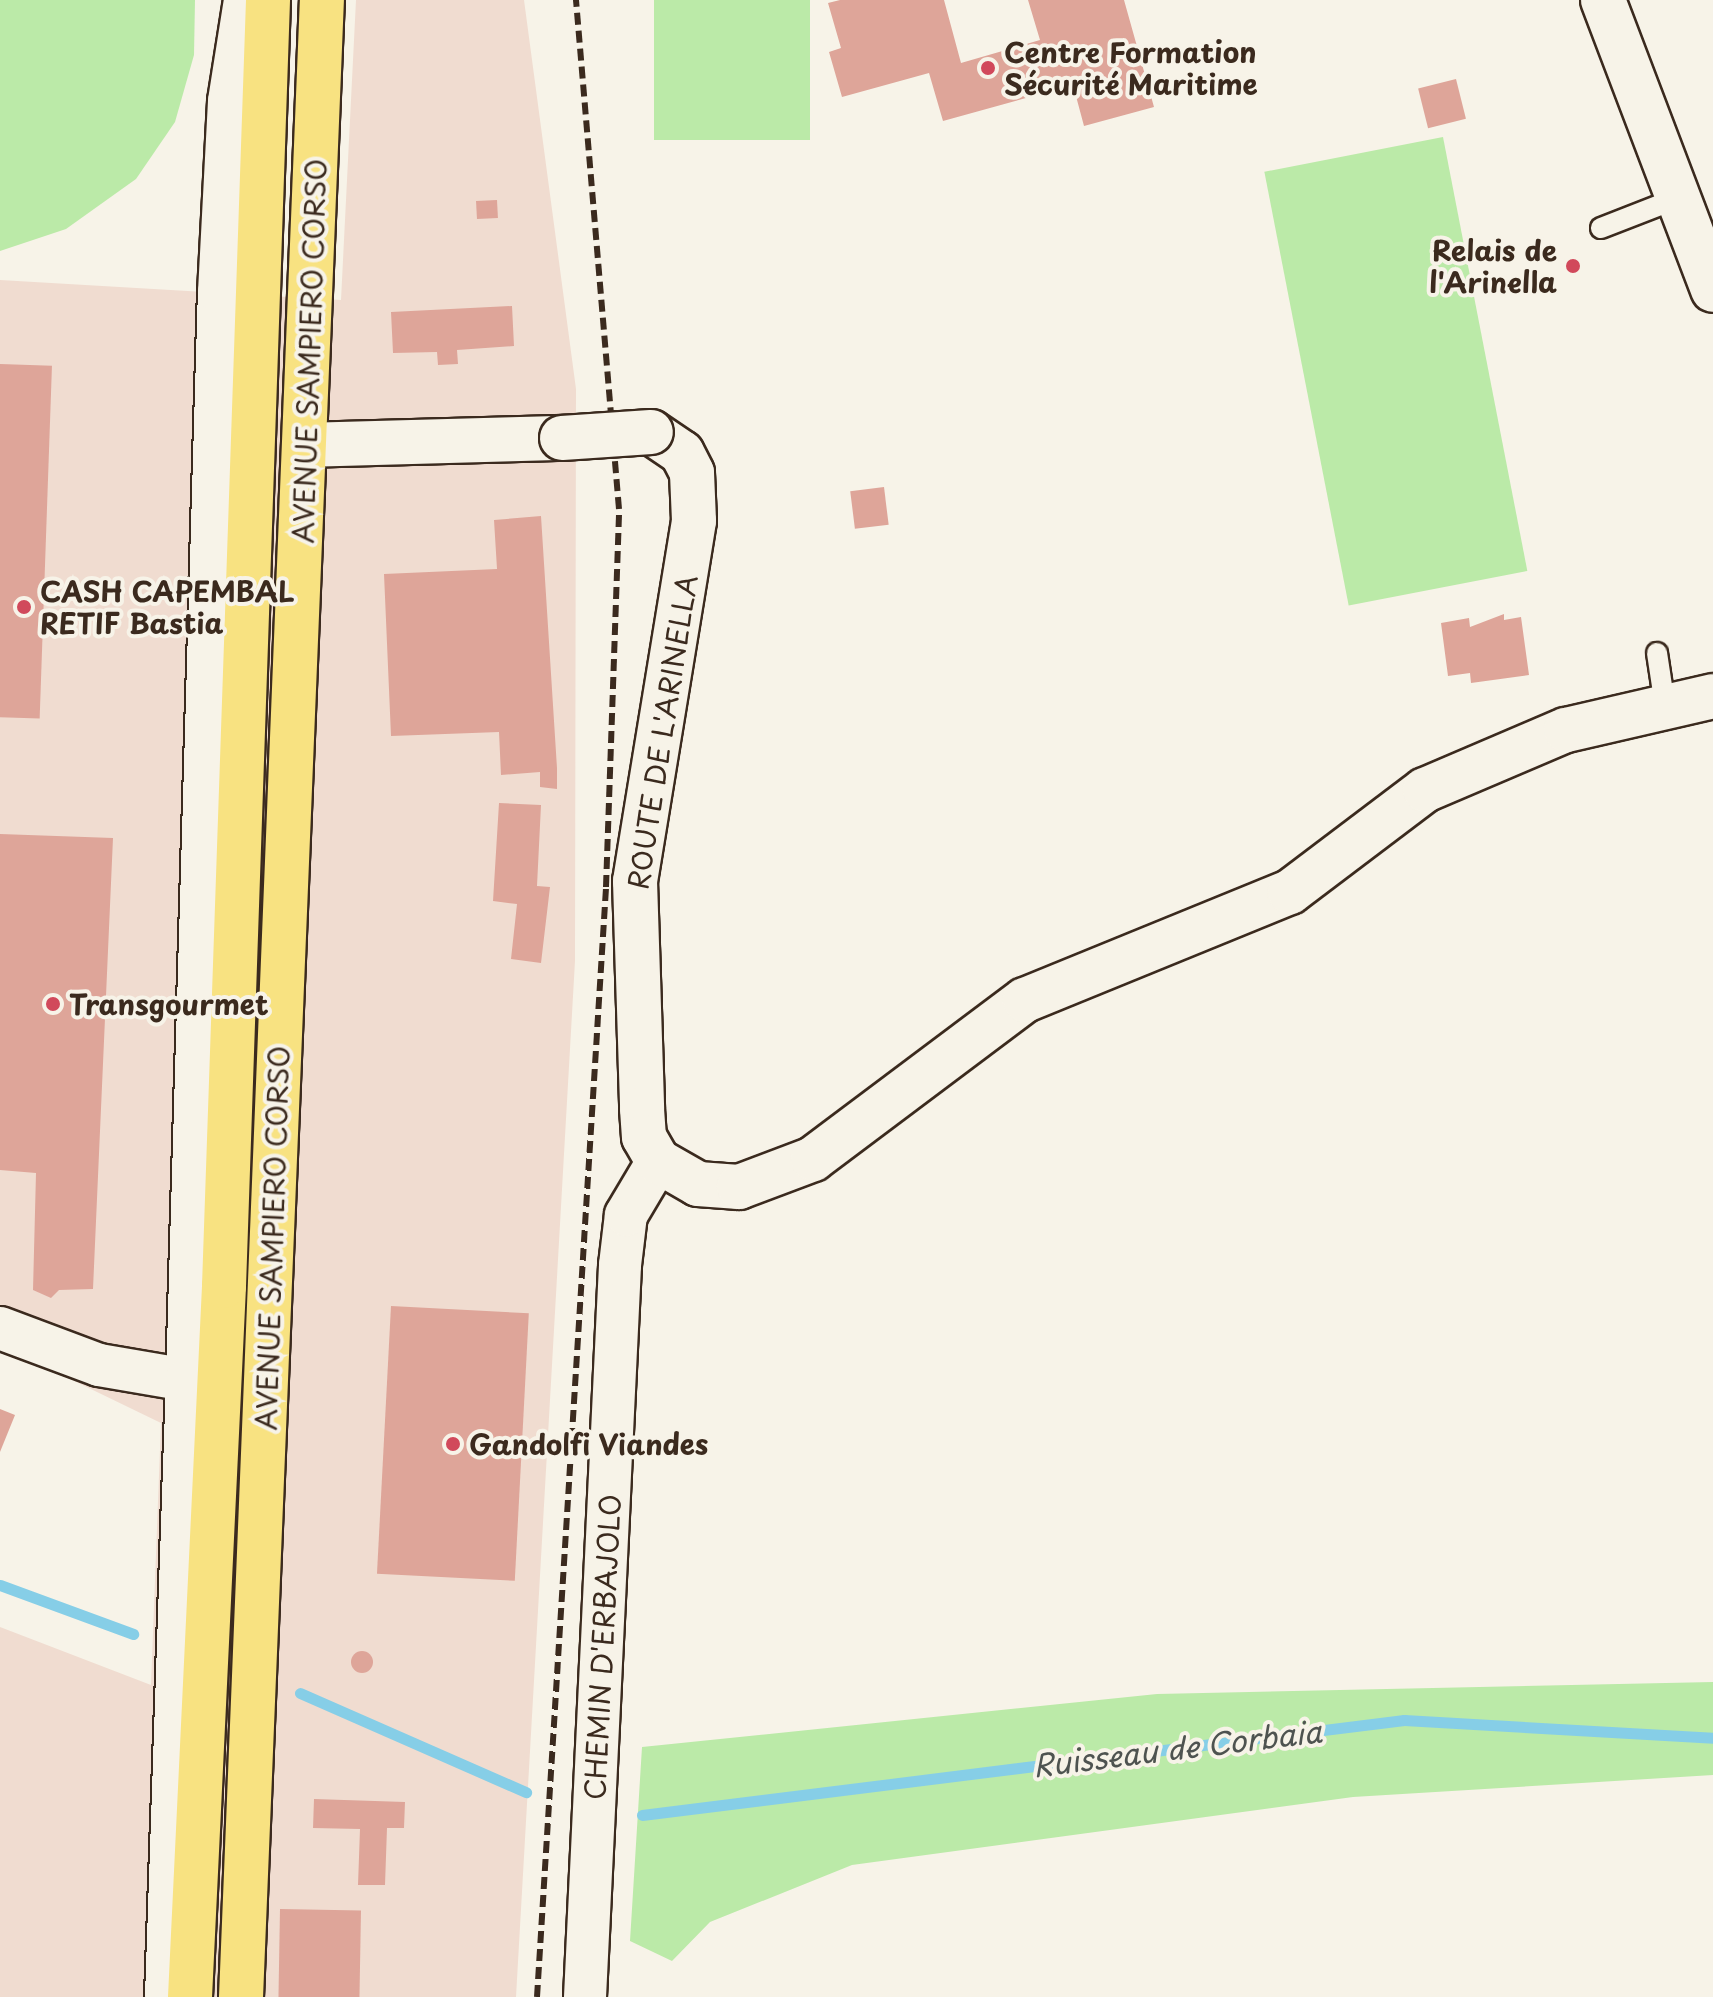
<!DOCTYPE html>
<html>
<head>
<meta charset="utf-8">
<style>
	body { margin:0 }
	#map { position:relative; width:1713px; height:1997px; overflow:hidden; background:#f7f3e8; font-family:"Playpen Sans",sans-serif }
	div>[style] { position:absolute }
	.built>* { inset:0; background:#f0dcd0 }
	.green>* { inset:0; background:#bbeaa8; transform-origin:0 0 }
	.stream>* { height:11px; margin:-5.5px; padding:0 5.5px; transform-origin:5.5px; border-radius:5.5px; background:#86cee7 }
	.building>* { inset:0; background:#dea599; transform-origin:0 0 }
	.round { border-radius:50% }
	.roads { filter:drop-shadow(2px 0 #3b2a1e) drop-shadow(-2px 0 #3b2a1e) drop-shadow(0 2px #3b2a1e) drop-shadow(0 -2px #3b2a1e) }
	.service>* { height:20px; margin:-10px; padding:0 10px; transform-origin:10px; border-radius:10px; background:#f7f3e8 }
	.minor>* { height:42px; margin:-21px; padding:0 21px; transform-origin:21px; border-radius:21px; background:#f7f3e8 }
	.tertiary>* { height:44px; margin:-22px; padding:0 22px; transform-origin:22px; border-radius:22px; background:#f7f3e8 }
	.primary>* { height:44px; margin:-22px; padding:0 22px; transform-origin:22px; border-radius:22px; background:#f8e281 }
	.rail>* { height:6px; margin-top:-3px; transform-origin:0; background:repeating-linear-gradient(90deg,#3b2a1e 0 12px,transparent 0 18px) }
	.bridges { filter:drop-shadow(2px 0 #3b2a1e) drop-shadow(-2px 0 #3b2a1e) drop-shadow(0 2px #3b2a1e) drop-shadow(0 -2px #3b2a1e) }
	.tertiary-bridge>* { height:44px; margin:-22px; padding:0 22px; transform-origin:22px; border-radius:22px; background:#f7f3e8 }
	.dots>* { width:22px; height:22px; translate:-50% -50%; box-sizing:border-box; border:4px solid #f7f3e8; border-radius:50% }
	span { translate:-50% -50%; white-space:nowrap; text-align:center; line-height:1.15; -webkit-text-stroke:8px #f7f3e8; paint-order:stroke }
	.poi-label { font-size:28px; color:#3b2a1e; font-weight:700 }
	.left { translate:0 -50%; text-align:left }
	.right { translate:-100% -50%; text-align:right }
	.street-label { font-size:28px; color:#3b2a1e }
	.water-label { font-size:30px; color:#4e5350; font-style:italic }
</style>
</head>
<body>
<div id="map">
	<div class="built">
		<i style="clip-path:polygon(356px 0,524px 0,576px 389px,575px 961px,516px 1997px,0 1997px,0 1627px,151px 1685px,161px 1423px,0 1345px,0 280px,341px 300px)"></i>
	</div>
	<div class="green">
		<i style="clip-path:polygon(0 0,195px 0,194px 55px,175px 122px,136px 179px,66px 229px,0 251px)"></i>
		<i style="left:654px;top:0;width:156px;height:140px"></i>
		<i style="left:1443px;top:137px;width:442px;height:182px;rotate:79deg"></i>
		<i style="clip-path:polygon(1713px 1682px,1713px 1775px,1353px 1797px,852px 1865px,710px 1922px,672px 1961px,630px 1941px,642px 1747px,1157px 1694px)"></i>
	</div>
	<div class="stream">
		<i style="left:0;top:1585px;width:142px;rotate:20.2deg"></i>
		<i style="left:300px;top:1693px;width:247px;rotate:23.7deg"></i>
		<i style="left:642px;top:1815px;width:768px;rotate:-7.11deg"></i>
		<i style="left:1404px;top:1720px;width:310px;rotate:3.3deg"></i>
	</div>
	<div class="building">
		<i style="clip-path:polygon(840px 0,944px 0,961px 63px,1040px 40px,1028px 0,1124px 0,1154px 107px,1084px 126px,1073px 85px,943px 121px,929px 73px,842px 97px,829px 52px,841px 48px,828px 3px)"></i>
		<i style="left:1456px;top:79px;width:41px;height:39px;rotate:76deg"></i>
		<i style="left:497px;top:200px;width:18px;height:21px;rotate:87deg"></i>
		<i style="clip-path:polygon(512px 306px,514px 346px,457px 350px,458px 364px,438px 365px,437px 352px,393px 353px,391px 312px)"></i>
		<i style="left:0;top:364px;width:52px;height:353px;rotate:2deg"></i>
		<i style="left:884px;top:487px;width:38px;height:34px;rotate:83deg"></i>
		<i style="clip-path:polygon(541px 516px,557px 768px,557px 789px,540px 787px,540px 772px,501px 775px,499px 732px,391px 736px,384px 574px,497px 569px,494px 520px)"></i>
		<i style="clip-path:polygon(1504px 614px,1504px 620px,1521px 617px,1529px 675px,1471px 683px,1470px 673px,1448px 676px,1441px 623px,1469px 618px,1470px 627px)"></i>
		<i style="clip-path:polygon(499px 803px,541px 805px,537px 886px,550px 887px,541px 963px,511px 959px,517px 904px,493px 901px)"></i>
		<i style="clip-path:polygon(0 834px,113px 838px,93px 1289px,59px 1290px,51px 1298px,33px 1290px,36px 1173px,0 1170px)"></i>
		<i style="left:391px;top:1306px;width:138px;height:268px;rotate:3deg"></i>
		<i style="clip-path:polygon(0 1409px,15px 1415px,0 1452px)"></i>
		<i class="round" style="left:351px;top:1651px;width:22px;height:22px"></i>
		<i style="clip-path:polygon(314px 1799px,405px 1802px,404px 1828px,387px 1828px,385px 1885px,358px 1885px,360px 1829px,313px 1828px)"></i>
		<i style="left:280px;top:1909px;width:81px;height:88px;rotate:1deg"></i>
	</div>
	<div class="roads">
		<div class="service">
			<i style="left:1601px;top:228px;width:83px;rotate:-21.3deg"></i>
			<i style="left:1657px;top:653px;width:54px;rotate:81.4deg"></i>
		</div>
		<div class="minor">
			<i style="left:0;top:1328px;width:106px;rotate:20.5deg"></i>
			<i style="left:99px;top:1365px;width:89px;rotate:9.7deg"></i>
			<i style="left:187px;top:1380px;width:1088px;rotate:-88.32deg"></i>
			<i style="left:219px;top:292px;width:191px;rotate:-87deg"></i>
			<i style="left:229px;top:101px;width:102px;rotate:-81deg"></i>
			<i style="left:166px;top:1997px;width:617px;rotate:-88.05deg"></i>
			<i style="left:187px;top:1380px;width:27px;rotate:-36deg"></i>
			<i style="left:585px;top:1997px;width:733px;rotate:-87.26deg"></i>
			<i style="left:620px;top:1265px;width:50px;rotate:-83.2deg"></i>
			<i style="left:626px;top:1215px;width:63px;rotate:-59.3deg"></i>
		</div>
		<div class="tertiary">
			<i style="left:1603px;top:0;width:310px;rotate:69.2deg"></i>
			<i style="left:651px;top:432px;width:37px;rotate:34deg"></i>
			<i style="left:682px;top:453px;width:22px;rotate:63deg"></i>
			<i style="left:692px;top:473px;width:48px;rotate:87.6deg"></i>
			<i style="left:694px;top:521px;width:365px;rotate:99.3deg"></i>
			<i style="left:635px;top:881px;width:228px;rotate:88.2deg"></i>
			<i style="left:642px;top:1109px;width:28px;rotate:86deg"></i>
			<i style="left:644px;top:1137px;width:28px;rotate:60deg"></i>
			<i style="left:658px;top:1161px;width:46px;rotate:29.9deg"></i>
			<i style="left:698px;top:1184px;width:41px;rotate:4.2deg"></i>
			<i style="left:739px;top:1187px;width:79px;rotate:-20.7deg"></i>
			<i style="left:813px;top:1159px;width:265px;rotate:-36.9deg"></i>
			<i style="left:1025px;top:1000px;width:286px;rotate:-22.2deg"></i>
			<i style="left:1290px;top:892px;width:169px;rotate:-37.1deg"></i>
			<i style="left:1425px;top:790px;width:153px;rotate:-23.1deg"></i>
			<i style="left:1566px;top:730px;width:151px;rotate:-13deg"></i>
			<i style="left:307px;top:445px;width:255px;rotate:-1.6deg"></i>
		</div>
		<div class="primary">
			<i style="left:190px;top:1997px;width:712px;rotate:-87.26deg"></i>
			<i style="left:224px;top:1286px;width:1287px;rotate:-88.04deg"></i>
			<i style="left:241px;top:1997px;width:1999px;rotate:-87.68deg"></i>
		</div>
	</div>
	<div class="rail">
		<i style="left:537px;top:1997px;width:1112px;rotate:-86.44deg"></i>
		<i style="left:606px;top:887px;width:378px;rotate:-88deg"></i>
		<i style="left:619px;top:509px;width:511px;rotate:-94.83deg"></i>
	</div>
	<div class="bridges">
		<div class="tertiary-bridge">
			<i style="left:562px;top:438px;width:89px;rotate:-3.9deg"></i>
		</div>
	</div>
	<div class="dots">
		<i style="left:988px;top:68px;background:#d1495b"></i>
		<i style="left:1573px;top:266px;background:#d1495b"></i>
		<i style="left:24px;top:607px;background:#d1495b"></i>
		<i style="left:53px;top:1004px;background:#d1495b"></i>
		<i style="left:453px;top:1444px;background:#d1495b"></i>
	</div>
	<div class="poi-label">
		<span class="left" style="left:1004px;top:68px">Centre Formation<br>Sécurité Maritime</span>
		<span class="right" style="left:1557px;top:266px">Relais de<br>l'Arinella</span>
		<span class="left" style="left:40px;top:607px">CASH CAPEMBAL<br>RETIF Bastia</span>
		<span class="left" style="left:69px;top:1004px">Transgourmet</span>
		<span class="left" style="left:469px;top:1444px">Gandolfi Viandes</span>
	</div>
	<div class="street-label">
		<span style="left:309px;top:351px;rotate:-88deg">AVENUE SAMPIERO CORSO</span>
		<span style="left:662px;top:732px;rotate:-81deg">ROUTE DE L'ARINELLA</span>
		<span style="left:272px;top:1238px;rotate:-88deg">AVENUE SAMPIERO CORSO</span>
		<span style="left:602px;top:1647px;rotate:-87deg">CHEMIN D'ERBAJOLO</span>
	</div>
	<div class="water-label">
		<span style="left:1177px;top:1748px;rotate:-7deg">Ruisseau de Corbaia</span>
	</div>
</div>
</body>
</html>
